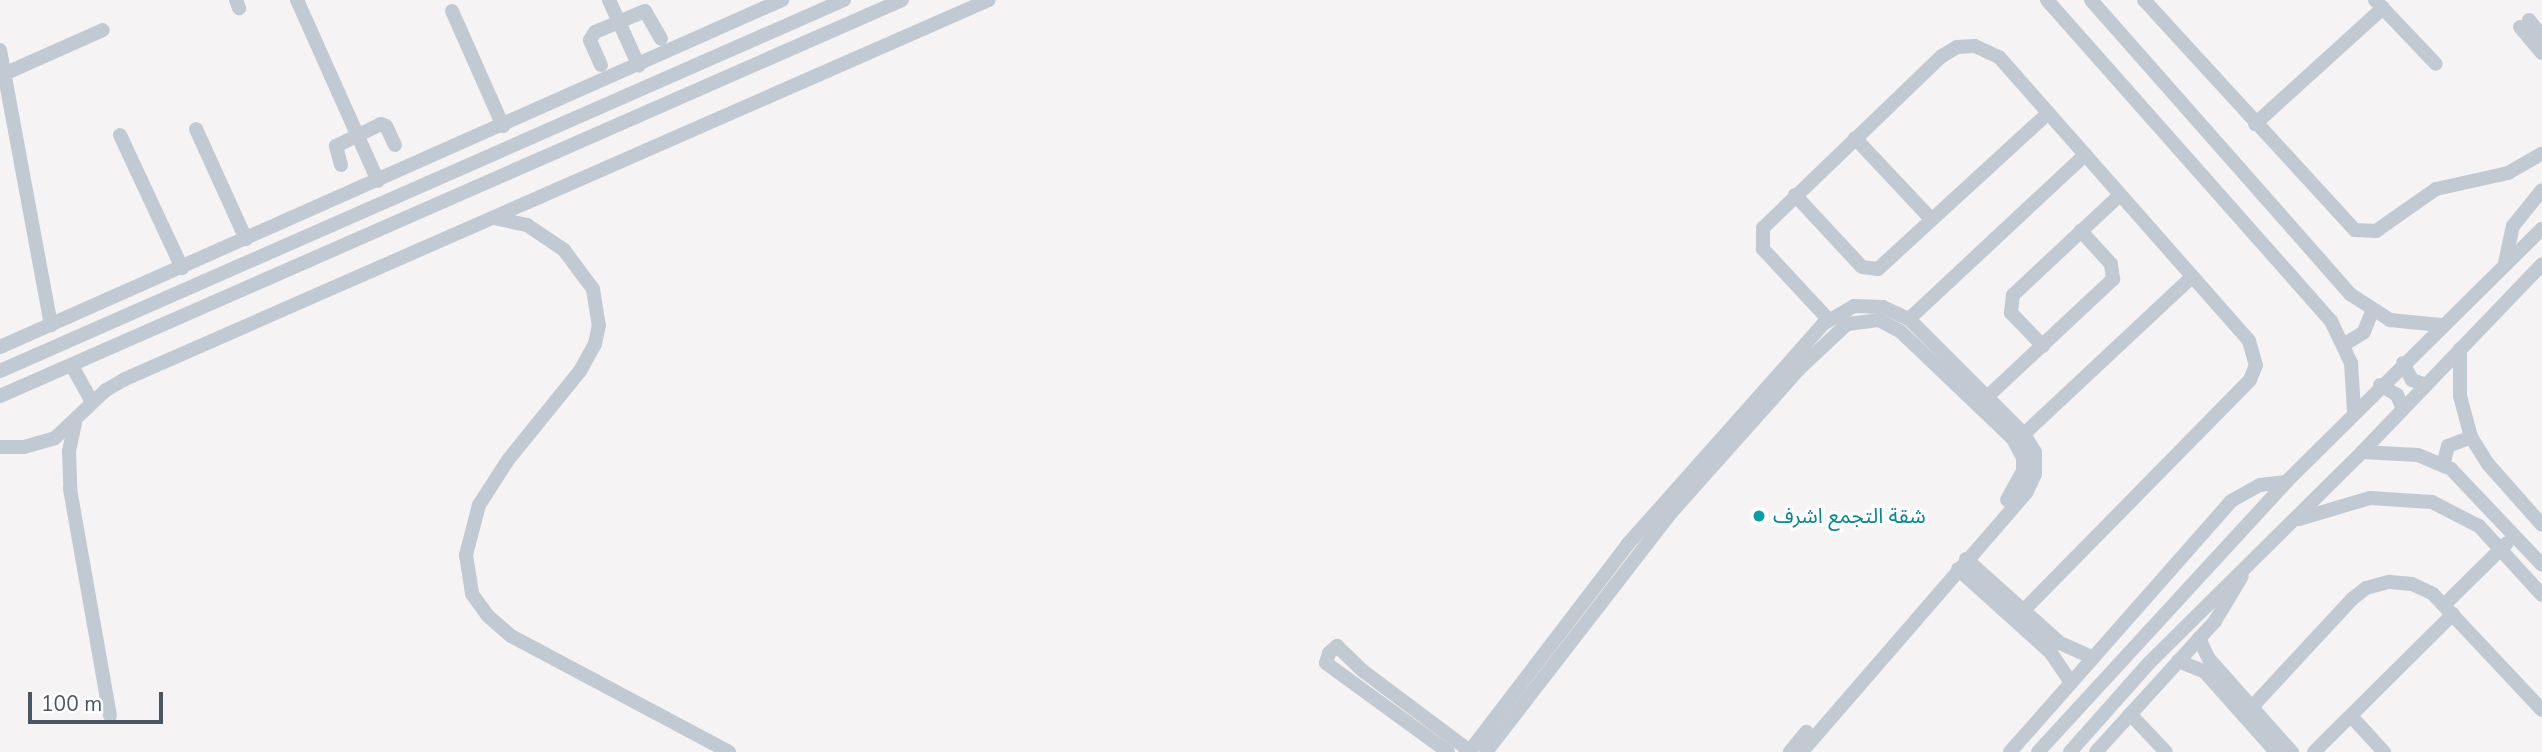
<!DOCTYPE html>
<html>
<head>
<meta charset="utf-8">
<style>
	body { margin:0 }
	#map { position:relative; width:2542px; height:752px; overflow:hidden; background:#f5f3f3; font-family:"Nunito Sans","Noto Sans Arabic",sans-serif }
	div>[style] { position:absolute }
	.minor>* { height:14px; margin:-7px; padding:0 7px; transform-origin:7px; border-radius:7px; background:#c1cad2 }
	.dots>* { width:19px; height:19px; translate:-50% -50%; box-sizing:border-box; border:4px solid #fff; border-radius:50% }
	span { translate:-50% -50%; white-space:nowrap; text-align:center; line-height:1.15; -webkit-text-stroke:7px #fff; paint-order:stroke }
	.culture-label { font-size:21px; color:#0d838f }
	.left { translate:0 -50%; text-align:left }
	.scale { position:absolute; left:28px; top:692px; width:135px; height:32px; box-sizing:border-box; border:4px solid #4a5661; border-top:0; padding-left:9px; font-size:21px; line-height:24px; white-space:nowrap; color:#4a5661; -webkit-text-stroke:5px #fff; paint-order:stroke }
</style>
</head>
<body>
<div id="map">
	<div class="minor">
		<i style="left:236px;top:0;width:9px;rotate:69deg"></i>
		<i style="left:297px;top:0;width:198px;rotate:65.9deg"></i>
		<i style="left:609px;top:0;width:72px;rotate:65.6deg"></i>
		<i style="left:2047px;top:0;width:429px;rotate:48.5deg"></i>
		<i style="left:2331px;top:321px;width:47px;rotate:64.5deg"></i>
		<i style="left:2351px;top:363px;width:48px;rotate:86.4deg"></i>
		<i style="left:2091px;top:0;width:392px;rotate:48.6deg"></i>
		<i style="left:2350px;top:294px;width:48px;rotate:33deg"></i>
		<i style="left:2390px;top:320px;width:51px;rotate:5.6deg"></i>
		<i style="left:2144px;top:0;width:312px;rotate:47.5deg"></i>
		<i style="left:2355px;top:230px;width:21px;rotate:3deg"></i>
		<i style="left:2376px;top:231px;width:73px;rotate:-35deg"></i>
		<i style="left:2436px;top:189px;width:74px;rotate:-12.5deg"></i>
		<i style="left:2508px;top:173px;width:39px;rotate:-30deg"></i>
		<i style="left:2375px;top:0;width:88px;rotate:46.4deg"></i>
		<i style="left:452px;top:11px;width:126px;rotate:66.1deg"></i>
		<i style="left:2529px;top:20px;width:21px;rotate:51deg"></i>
		<i style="left:2520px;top:27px;width:34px;rotate:50deg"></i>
		<i style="left:0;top:50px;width:280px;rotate:79.5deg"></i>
		<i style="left:601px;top:65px;width:27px;rotate:-114deg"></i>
		<i style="left:590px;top:40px;width:9px;rotate:-58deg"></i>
		<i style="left:595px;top:32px;width:54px;rotate:-22.8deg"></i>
		<i style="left:645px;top:11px;width:32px;rotate:60deg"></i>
		<i style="left:4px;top:74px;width:108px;rotate:-24deg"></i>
		<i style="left:2255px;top:124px;width:173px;rotate:-42.2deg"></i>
		<i style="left:196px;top:129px;width:121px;rotate:65.6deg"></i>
		<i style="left:120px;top:135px;width:147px;rotate:65deg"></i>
		<i style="left:1855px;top:138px;width:112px;rotate:46.8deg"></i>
		<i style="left:341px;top:165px;width:20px;rotate:-105deg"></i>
		<i style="left:336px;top:146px;width:50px;rotate:-26.1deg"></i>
		<i style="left:381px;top:124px;width:5px;rotate:22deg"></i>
		<i style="left:386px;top:126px;width:21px;rotate:65deg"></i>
		<i style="left:1795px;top:195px;width:98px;rotate:47.1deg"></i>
		<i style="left:1862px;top:267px;width:16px;rotate:7deg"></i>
		<i style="left:1878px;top:269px;width:231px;rotate:-42.5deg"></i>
		<i style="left:494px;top:218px;width:34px;rotate:12deg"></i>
		<i style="left:527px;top:225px;width:45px;rotate:34deg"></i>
		<i style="left:564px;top:250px;width:49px;rotate:53.4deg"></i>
		<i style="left:593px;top:289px;width:36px;rotate:81deg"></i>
		<i style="left:599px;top:325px;width:19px;rotate:102deg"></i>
		<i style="left:595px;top:344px;width:31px;rotate:119deg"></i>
		<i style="left:580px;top:371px;width:114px;rotate:129deg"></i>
		<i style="left:508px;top:460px;width:54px;rotate:122.8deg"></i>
		<i style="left:479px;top:505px;width:52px;rotate:104.6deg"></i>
		<i style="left:466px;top:555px;width:39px;rotate:81deg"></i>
		<i style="left:472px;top:594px;width:27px;rotate:54deg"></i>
		<i style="left:488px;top:616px;width:30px;rotate:41deg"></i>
		<i style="left:511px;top:636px;width:247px;rotate:28deg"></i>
		<i style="left:2505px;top:263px;width:38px;rotate:-78deg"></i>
		<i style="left:2513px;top:226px;width:46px;rotate:-51.1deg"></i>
		<i style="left:1828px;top:319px;width:96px;rotate:-132.9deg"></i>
		<i style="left:1763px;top:249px;width:21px;rotate:-90deg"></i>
		<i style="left:1763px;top:228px;width:248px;rotate:-43.9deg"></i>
		<i style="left:1942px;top:56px;width:17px;rotate:-31deg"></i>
		<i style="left:1957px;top:47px;width:18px;rotate:-3deg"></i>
		<i style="left:1975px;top:46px;width:26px;rotate:25deg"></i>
		<i style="left:1999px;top:57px;width:378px;rotate:48.6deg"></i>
		<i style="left:2249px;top:341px;width:25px;rotate:74deg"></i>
		<i style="left:2256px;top:365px;width:16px;rotate:112deg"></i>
		<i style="left:2250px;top:380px;width:324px;rotate:134.5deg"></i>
		<i style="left:1909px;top:319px;width:241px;rotate:-43deg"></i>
		<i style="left:2345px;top:344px;width:22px;rotate:-32deg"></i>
		<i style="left:2364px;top:332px;width:22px;rotate:-69deg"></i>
		<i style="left:2043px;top:346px;width:46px;rotate:-134.1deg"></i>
		<i style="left:2011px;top:313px;width:18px;rotate:-84deg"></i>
		<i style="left:2013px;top:295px;width:146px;rotate:-43.1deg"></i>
		<i style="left:0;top:347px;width:856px;rotate:-23.93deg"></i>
		<i style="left:2460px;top:349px;width:47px;rotate:90deg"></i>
		<i style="left:2460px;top:396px;width:42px;rotate:75deg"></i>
		<i style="left:2471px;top:437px;width:32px;rotate:58deg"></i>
		<i style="left:2488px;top:464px;width:81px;rotate:48.5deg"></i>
		<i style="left:2403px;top:363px;width:19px;rotate:62deg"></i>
		<i style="left:2412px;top:380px;width:15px;rotate:20deg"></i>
		<i style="left:72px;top:366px;width:41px;rotate:60.9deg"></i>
		<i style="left:0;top:371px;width:922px;rotate:-23.73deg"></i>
		<i style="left:2380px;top:385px;width:20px;rotate:30deg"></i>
		<i style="left:2397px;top:395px;width:15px;rotate:67deg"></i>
		<i style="left:0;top:396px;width:985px;rotate:-23.7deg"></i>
		<i style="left:1987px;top:397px;width:173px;rotate:-43.1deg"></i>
		<i style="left:2113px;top:279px;width:15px;rotate:-98deg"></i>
		<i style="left:2111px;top:264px;width:45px;rotate:-132.3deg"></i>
		<i style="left:75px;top:423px;width:29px;rotate:102deg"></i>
		<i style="left:69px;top:451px;width:38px;rotate:88deg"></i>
		<i style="left:70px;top:489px;width:230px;rotate:80deg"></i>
		<i style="left:2024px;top:434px;width:230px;rotate:-43.1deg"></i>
		<i style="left:0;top:447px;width:24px"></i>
		<i style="left:24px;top:447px;width:32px;rotate:-16deg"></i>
		<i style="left:55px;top:438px;width:70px;rotate:-43.3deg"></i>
		<i style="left:106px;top:390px;width:22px;rotate:-30deg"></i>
		<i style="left:125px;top:379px;width:943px;rotate:-23.69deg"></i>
		<i style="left:2362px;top:452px;width:56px;rotate:3.1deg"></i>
		<i style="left:2418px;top:455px;width:36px;rotate:23deg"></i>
		<i style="left:2451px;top:469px;width:132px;rotate:46.5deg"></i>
		<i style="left:2443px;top:465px;width:20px;rotate:-75deg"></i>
		<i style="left:2448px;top:446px;width:25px;rotate:-21deg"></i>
		<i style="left:2299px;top:519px;width:74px;rotate:-16.5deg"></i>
		<i style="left:2370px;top:498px;width:62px;rotate:3.7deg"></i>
		<i style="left:2432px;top:502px;width:53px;rotate:27.1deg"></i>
		<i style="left:2479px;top:526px;width:93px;rotate:47.6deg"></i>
		<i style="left:1966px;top:559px;width:126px;rotate:41.8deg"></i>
		<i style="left:2060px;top:643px;width:35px;rotate:24deg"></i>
		<i style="left:1958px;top:569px;width:125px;rotate:42.1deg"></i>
		<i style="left:2051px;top:653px;width:34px;rotate:56deg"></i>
		<i style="left:2444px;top:605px;width:88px;rotate:-44.5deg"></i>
		<i style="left:2199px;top:638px;width:23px;rotate:65deg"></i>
		<i style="left:2209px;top:659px;width:125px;rotate:48.3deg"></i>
		<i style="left:2178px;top:661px;width:29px;rotate:22deg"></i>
		<i style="left:2205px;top:672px;width:107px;rotate:48.4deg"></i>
		<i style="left:2252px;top:707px;width:147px;rotate:-47.2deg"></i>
		<i style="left:2352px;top:599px;width:18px;rotate:-38deg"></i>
		<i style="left:2366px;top:588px;width:24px;rotate:-15deg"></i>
		<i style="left:2389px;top:582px;width:23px;rotate:5deg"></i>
		<i style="left:2412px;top:584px;width:23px;rotate:25deg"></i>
		<i style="left:2433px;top:594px;width:159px;rotate:46.8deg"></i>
		<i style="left:2130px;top:714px;width:52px;rotate:46.5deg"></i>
		<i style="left:2351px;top:716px;width:49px;rotate:47.5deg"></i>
		<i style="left:1448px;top:752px;width:151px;rotate:-143.9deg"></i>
		<i style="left:1326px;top:663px;width:10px;rotate:-73deg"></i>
		<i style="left:1329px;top:653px;width:11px;rotate:-41deg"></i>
		<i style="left:1337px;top:646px;width:36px;rotate:44deg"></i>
		<i style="left:1363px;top:671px;width:134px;rotate:36.8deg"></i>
		<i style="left:1469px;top:752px;width:260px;rotate:-52.6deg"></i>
		<i style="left:1627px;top:545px;width:295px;rotate:-48.4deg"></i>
		<i style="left:1823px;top:324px;width:36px;rotate:-30deg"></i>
		<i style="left:1854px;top:306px;width:29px;rotate:2deg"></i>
		<i style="left:1883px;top:307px;width:29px;rotate:25deg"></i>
		<i style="left:1909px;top:319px;width:163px;rotate:45deg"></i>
		<i style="left:2024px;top:434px;width:21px;rotate:59deg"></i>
		<i style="left:2035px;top:452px;width:22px;rotate:90deg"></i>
		<i style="left:2035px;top:474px;width:21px;rotate:115deg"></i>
		<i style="left:2026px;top:493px;width:342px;rotate:130.9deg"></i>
		<i style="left:1486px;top:752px;width:299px;rotate:-52.3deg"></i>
		<i style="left:1669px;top:515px;width:194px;rotate:-48.3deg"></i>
		<i style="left:1798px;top:370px;width:67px;rotate:-43.2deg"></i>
		<i style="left:1847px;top:324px;width:32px;rotate:-7deg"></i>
		<i style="left:1879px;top:320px;width:24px;rotate:28deg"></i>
		<i style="left:1900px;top:331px;width:156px;rotate:43.7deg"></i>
		<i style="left:2013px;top:439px;width:21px;rotate:62deg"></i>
		<i style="left:2023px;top:458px;width:13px;rotate:90deg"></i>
		<i style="left:2023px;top:471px;width:33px;rotate:119deg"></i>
		<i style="left:1790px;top:752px;width:26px;rotate:-51deg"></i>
		<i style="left:2010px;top:752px;width:334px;rotate:-48.6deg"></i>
		<i style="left:2231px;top:501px;width:33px;rotate:-29deg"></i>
		<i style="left:2260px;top:485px;width:26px;rotate:-7deg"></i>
		<i style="left:2038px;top:752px;width:367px;rotate:-47.4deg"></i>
		<i style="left:2286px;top:482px;width:360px;rotate:-44.7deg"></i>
		<i style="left:2070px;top:752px;width:120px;rotate:-48.4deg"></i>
		<i style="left:2150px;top:662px;width:298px;rotate:-44.7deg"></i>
		<i style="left:2362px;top:452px;width:260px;rotate:-46.2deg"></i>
		<i style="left:2096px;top:752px;width:177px;rotate:-47.7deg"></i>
		<i style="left:2215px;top:621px;width:52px;rotate:-59deg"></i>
		<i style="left:2314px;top:752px;width:196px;rotate:-44.8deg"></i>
	</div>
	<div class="dots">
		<i style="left:1759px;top:516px;background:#0f9aa8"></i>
	</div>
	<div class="culture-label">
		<span class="left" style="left:1773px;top:516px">شقة التجمع اشرف</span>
	</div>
	<div class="scale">100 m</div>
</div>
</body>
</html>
